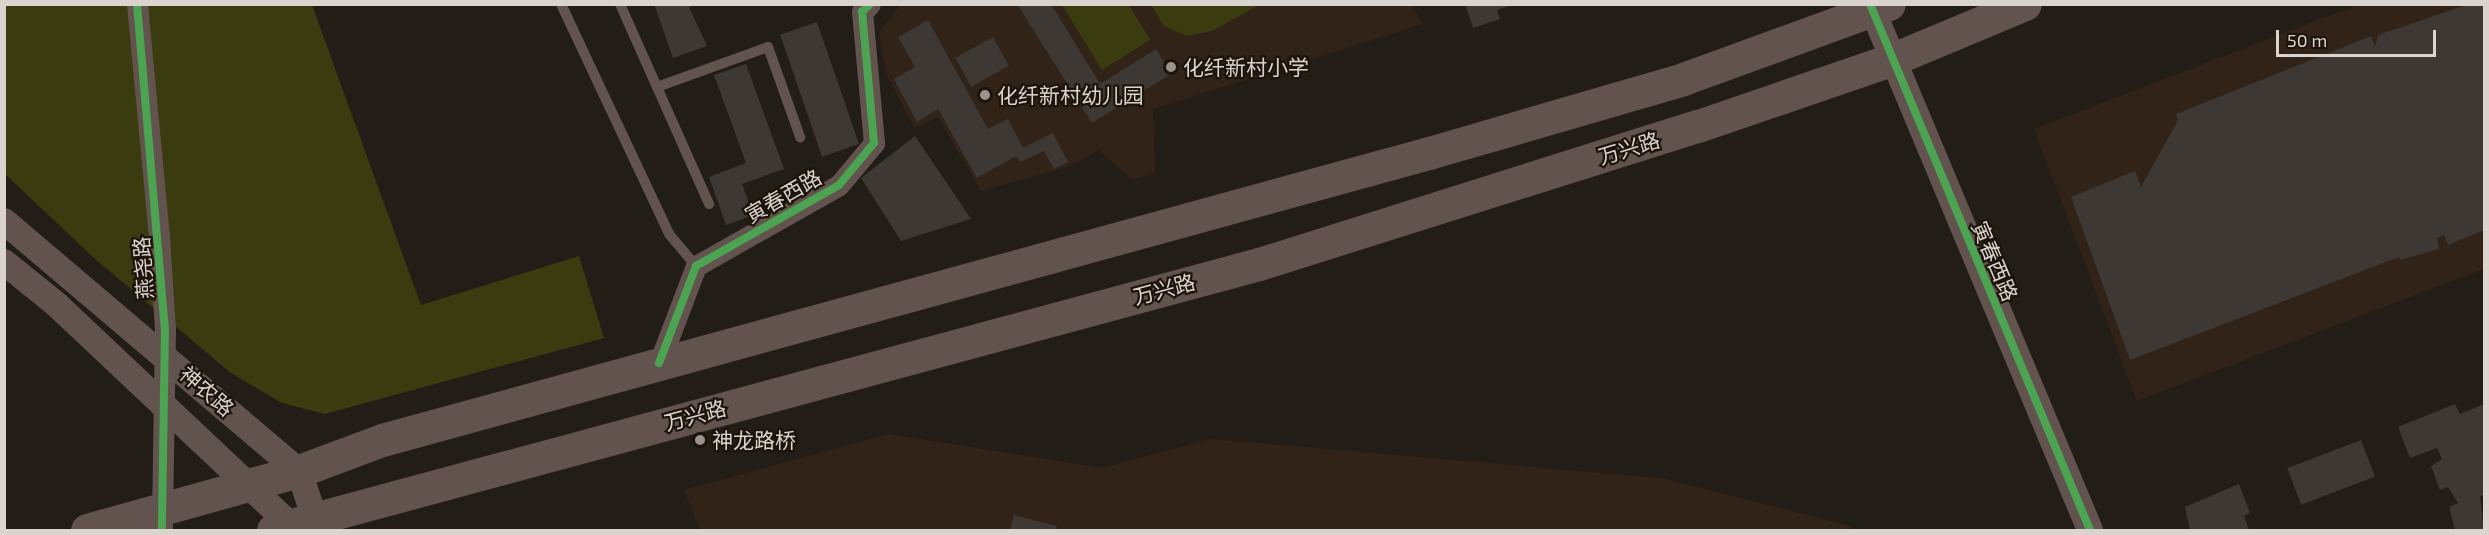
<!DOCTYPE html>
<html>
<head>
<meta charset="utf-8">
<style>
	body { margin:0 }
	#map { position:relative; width:2489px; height:535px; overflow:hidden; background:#231d18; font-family:"Exo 2","Noto Sans SC",sans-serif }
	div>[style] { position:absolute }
	.built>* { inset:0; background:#312317 }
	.green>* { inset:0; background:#3a3b0e }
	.building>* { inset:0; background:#3d3834; transform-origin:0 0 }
	.service>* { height:10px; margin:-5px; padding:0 5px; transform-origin:5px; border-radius:5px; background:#62534f }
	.minor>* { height:21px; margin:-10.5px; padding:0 10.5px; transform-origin:10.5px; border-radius:10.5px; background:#62534f }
	.tertiary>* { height:26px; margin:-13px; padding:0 13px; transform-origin:13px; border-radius:13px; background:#62534f }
	.primary>* { height:33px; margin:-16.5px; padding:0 16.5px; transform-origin:16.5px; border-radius:16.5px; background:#63534f }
	.minor-bridge>* { height:21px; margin:-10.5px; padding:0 10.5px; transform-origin:10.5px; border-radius:10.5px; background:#62534f }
	.cycleway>* { height:8px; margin:-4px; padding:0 4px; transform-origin:4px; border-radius:4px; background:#4ca352 }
	.dots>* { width:16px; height:16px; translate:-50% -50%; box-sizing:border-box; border:3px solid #1d140b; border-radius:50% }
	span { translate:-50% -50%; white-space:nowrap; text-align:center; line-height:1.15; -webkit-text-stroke:4.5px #1d140b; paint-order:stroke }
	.poi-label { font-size:21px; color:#dbd4ce }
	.left { translate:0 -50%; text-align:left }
	.street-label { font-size:21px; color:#dbd4ce }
	.frame { position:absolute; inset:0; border:6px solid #dbd4ce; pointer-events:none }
	.scale { position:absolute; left:2276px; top:30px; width:160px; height:27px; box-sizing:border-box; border:3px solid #dbd4ce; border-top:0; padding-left:8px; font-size:18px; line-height:21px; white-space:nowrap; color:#dbd4ce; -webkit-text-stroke:4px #1d140b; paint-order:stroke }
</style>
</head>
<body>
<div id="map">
	<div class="built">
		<i style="clip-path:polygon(901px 4px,1411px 4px,1423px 24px,1153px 109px,1155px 173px,1132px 180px,1099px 150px,1070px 166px,981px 191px,938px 117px,914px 128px,886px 73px,879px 33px)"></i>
		<i style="clip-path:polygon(2357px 5px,2484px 5px,2484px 269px,2137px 401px,2034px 129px)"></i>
		<i style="clip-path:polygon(889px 434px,1102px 468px,1211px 439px,1661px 478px,1851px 526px,1850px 530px,700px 530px,684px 490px)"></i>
	</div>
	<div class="green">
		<i style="clip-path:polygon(4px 5px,312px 5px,421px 305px,579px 256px,604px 338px,325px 414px,282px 403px,231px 373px,95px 259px,5px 174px)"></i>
		<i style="clip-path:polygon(1062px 5px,1129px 5px,1150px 40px,1102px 70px)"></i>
		<i style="clip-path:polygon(1151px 5px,1151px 4px,1259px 5px,1212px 31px,1187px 36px,1164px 26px)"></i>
	</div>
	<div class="building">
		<i style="clip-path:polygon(654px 4px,697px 4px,689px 7px,707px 46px,673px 58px)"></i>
		<i style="clip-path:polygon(1017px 4px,1051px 4px,1100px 84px,1156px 49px,1171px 74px,1092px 123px)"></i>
		<i style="clip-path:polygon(1465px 4px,1512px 4px,1512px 5px,1497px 10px,1500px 19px,1473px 28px)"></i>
		<i style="clip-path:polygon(2469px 4px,2484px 4px,2484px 230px,2448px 245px,2444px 235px,2437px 238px,2439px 249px,2400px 260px,2399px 257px,2130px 360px,2071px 197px,2135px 171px,2141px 187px,2178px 120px,2176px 114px,2371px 36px,2375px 46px,2378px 35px)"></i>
		<i style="clip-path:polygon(928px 20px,988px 129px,1008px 119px,1023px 148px,1053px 133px,1068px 162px,1054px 169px,1044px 151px,1020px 162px,1016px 156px,977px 178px,938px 109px,917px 122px,894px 79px,915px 67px,898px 37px)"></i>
		<i style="left:817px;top:22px;width:129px;height:39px;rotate:71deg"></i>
		<i style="left:993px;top:37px;width:33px;height:43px;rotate:61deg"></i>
		<i style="clip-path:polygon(746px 64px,784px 169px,742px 184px,753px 215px,726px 225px,709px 177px,746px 163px,714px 75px)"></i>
		<i style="clip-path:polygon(915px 136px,971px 219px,901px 241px,861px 178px)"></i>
		<i style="clip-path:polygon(2455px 404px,2460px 414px,2484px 404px,2484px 495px,2480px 496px,2484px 530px,2455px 530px,2449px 507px,2458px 503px,2448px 487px,2440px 490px,2431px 466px,2442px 459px,2437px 448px,2410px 458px,2398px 427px)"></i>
		<i style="left:2361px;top:440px;width:39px;height:79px;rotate:69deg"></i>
		<i style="clip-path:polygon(2239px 484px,2250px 513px,2244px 516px,2249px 530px,2190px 530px,2185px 507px)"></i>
		<i style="clip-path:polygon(1014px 515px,1057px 526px,1055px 530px,1010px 530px)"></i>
	</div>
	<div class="service">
		<i style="left:561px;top:4px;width:254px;rotate:64.8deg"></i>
		<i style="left:669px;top:234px;width:42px;rotate:49.8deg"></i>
		<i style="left:620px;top:4px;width:219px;rotate:66deg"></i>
		<i style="left:657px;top:87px;width:118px;rotate:-19.8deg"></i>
		<i style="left:768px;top:47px;width:96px;rotate:70.4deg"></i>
	</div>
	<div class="minor">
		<i style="left:137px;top:4px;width:234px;rotate:84.6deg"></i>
		<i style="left:659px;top:363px;width:104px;rotate:-69.1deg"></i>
		<i style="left:696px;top:266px;width:164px;rotate:-29.5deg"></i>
		<i style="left:839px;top:185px;width:55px;rotate:-50.2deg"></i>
		<i style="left:874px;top:143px;width:132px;rotate:-95.2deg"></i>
		<i style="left:862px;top:12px;width:11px;rotate:-45deg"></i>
	</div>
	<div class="tertiary">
		<i style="left:1870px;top:4px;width:570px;rotate:67.3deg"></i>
		<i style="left:4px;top:221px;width:387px;rotate:40.3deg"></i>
		<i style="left:299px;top:471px;width:51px;rotate:71.6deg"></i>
		<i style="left:315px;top:519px;width:19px;rotate:36deg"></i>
		<i style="left:4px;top:262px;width:67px;rotate:38.9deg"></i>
		<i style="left:56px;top:304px;width:330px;rotate:43.3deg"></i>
	</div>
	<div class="primary">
		<i style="left:87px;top:530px;width:220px;rotate:-15.6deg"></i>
		<i style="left:299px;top:471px;width:89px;rotate:-20.5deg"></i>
		<i style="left:382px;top:440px;width:1086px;rotate:-15.33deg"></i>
		<i style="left:1429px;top:153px;width:265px;rotate:-16.2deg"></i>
		<i style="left:1683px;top:79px;width:219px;rotate:-20deg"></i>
		<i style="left:273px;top:530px;width:1021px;rotate:-15.1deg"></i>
		<i style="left:1259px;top:264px;width:460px;rotate:-17.5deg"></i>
		<i style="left:1698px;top:126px;width:204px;rotate:-18.9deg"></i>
		<i style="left:1891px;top:60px;width:145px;rotate:-22.7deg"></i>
	</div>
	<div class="minor-bridge">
		<i style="left:159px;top:237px;width:92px;rotate:86.3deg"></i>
		<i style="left:165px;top:329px;width:201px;rotate:90.9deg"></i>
	</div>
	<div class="cycleway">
		<i style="left:137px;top:4px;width:326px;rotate:85.1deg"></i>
		<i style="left:165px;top:329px;width:201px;rotate:90.9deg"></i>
		<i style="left:1870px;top:4px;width:570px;rotate:67.3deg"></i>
		<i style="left:659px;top:363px;width:104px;rotate:-69.1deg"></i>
		<i style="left:696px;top:266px;width:164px;rotate:-29.5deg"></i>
		<i style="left:839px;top:185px;width:55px;rotate:-50.2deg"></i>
		<i style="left:874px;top:143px;width:132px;rotate:-95.2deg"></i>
		<i style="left:862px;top:12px;width:11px;rotate:-45deg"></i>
	</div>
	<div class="dots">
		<i style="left:1171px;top:67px;background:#9b948e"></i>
		<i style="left:985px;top:95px;background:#9b948e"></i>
		<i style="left:700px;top:440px;background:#9b948e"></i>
	</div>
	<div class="poi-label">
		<span class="left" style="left:1183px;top:67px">化纤新村小学</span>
		<span class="left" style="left:997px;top:95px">化纤新村幼儿园</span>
		<span class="left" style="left:712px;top:440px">神龙路桥</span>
	</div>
	<div class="street-label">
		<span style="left:1629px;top:148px;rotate:-17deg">万兴路</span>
		<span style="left:783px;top:196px;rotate:-30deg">寅春西路</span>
		<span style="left:1995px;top:261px;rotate:67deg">寅春西路</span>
		<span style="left:143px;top:268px;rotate:-94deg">燕尧路</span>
		<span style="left:1164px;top:289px;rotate:-15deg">万兴路</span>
		<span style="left:207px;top:391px;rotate:41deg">神农路</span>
		<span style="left:695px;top:415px;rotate:-15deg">万兴路</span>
	</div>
	<div class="frame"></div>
	<div class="scale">50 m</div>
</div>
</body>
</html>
